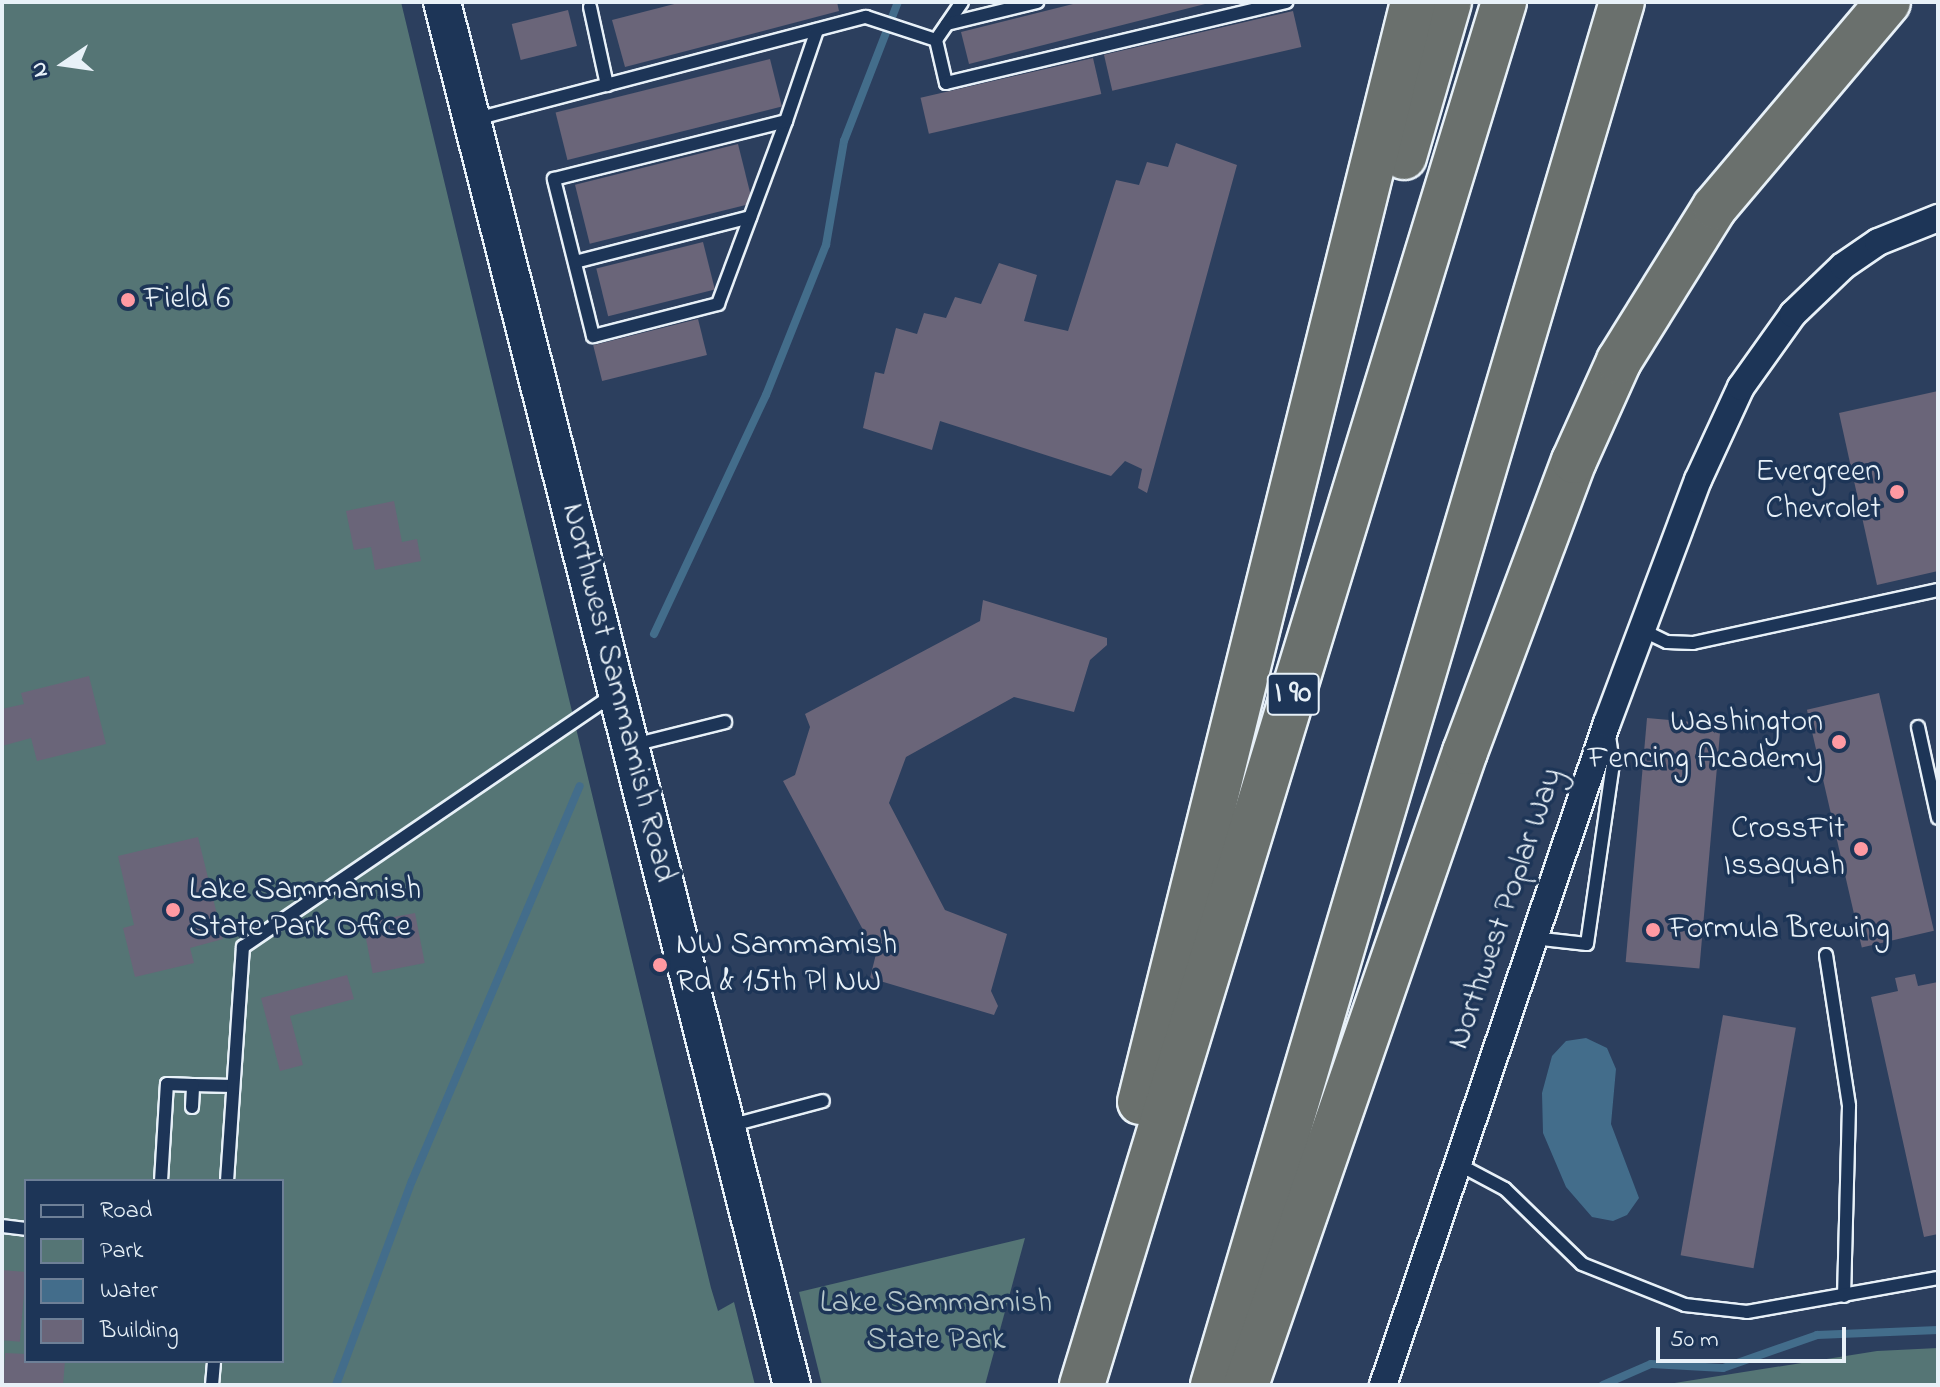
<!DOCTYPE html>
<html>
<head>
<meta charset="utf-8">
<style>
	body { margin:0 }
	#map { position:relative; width:1940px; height:1387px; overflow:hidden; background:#2c3f5e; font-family:"Indie Flower",sans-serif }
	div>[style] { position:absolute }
	.green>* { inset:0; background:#557575 }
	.water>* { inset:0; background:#436d8b }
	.stream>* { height:8px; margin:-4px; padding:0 4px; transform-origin:4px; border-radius:4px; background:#436d8b }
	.building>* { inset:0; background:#6a6579; transform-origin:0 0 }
	.roads { filter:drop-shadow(2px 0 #e8f1f8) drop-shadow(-2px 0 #e8f1f8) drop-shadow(0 2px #e8f1f8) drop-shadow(0 -2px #e8f1f8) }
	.lane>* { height:12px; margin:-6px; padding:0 6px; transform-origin:6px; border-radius:6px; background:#1d3557 }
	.street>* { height:26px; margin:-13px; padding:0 13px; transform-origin:13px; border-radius:13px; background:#1d3557 }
	.secondary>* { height:36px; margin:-18px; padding:0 18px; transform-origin:18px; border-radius:18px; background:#1d3557 }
	.highway>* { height:44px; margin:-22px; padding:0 22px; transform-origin:22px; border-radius:22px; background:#6a706d }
	.dots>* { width:22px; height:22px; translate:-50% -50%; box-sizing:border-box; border:4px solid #1d3557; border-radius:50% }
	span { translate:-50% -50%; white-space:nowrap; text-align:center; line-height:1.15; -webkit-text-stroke:7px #1d3557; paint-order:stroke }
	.shield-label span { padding:2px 6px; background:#1d3557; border:2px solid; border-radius:6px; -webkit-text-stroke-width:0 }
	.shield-label { font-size:30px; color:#e8f1f8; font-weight:700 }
	.poi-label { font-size:32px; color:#e8f1f8 }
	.left { translate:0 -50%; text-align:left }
	.right { translate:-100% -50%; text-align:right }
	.street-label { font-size:32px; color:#e8f1f8 }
	.park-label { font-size:32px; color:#b5c6ca }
	.frame { position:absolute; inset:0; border:4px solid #e8f1f8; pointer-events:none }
	.legend { position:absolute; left:24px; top:1179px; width:260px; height:184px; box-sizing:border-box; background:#1d3557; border:2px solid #6e8097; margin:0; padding:10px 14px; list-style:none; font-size:24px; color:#e8f1f8 }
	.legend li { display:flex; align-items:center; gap:16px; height:40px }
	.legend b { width:40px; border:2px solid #6e8097 }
	.north { position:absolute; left:24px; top:24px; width:80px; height:80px; -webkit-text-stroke:6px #1d3557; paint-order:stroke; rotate:257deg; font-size:22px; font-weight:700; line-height:32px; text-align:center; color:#e8f1f8 }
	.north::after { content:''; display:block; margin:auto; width:28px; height:36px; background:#e8f1f8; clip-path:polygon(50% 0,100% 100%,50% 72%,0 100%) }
	.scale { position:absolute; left:1656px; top:1327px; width:190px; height:36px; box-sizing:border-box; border:4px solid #e8f1f8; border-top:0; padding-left:10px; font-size:24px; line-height:28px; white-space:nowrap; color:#e8f1f8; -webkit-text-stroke:6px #1d3557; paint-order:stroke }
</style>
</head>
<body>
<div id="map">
	<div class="green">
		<i style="clip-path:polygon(evenodd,2px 2px,401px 2px,711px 1288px,718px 1311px,734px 1302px,755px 1385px,2px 1385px,2px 2px,26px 1181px,282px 1181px,282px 1361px,26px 1361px,26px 1181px)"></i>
		<i style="clip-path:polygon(1025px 1238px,985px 1385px,822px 1385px,799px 1292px)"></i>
		<i style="clip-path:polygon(1938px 1348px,1938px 1385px,1662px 1385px,1877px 1351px)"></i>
	</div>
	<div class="water">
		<i style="clip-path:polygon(1586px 1038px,1607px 1048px,1616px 1069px,1611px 1124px,1639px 1198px,1627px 1215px,1613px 1221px,1592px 1217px,1566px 1187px,1543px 1133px,1542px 1093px,1552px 1056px,1566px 1041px)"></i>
	</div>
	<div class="stream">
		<i style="left:654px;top:634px;width:264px;rotate:-64.9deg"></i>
		<i style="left:766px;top:395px;width:162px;rotate:-68.2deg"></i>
		<i style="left:826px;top:245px;width:106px;rotate:-80.2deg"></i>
		<i style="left:844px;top:141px;width:149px;rotate:-68.8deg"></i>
		<i style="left:336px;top:1385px;width:218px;rotate:-69.6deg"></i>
		<i style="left:412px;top:1181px;width:429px;rotate:-67deg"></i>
		<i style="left:1603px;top:1385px;width:52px;rotate:-23.6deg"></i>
		<i style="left:1651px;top:1364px;width:72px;rotate:3.2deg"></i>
		<i style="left:1723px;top:1368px;width:100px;rotate:-19.3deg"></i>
		<i style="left:1817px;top:1335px;width:121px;rotate:-2.4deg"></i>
	</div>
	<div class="building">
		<i style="clip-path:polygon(682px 2px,837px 2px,839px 11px,625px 67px,612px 20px)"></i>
		<i style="clip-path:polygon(1081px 2px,1209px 2px,1209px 3px,969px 64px,961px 32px)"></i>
		<i style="left:568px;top:10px;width:37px;height:58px;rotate:76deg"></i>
		<i style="left:1293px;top:11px;width:37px;height:194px;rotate:77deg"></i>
		<i style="left:1093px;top:58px;width:37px;height:177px;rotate:77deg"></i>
		<i style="left:770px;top:59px;width:49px;height:221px;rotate:76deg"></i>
		<i style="clip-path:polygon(1176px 143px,1237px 165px,1147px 493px,1138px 488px,1142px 469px,1125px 461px,1111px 476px,940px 421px,932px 450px,863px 428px,875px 372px,884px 374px,896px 328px,917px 334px,924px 313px,946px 318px,955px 297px,981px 304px,999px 263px,1037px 275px,1024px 321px,1068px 331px,1116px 180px,1139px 185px,1147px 162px,1168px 167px)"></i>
		<i style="left:738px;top:144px;width:61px;height:168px;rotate:76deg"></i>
		<i style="left:703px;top:242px;width:49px;height:110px;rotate:76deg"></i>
		<i style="left:698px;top:319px;width:37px;height:108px;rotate:76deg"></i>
		<i style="clip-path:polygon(1938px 391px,1938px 571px,1877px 585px,1839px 413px)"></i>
		<i style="clip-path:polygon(394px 501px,402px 542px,417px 539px,421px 561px,375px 570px,371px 547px,354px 550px,346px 511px)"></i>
		<i style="clip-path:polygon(983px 600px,1107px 638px,1107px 645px,1090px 660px,1074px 712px,1014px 697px,906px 757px,889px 803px,945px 910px,1007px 934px,991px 991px,998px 1006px,994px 1015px,870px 978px,876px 954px,783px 781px,795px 775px,810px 727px,805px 714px,980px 621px)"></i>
		<i style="clip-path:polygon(89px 676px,106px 744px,37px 761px,31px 738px,2px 746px,2px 709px,24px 704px,21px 693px)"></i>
		<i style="left:1879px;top:693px;width:244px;height:74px;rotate:77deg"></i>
		<i style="left:1647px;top:718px;width:74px;height:245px;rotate:5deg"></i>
		<i style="clip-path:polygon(198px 837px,223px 939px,190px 948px,194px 963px,135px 977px,123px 928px,134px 925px,118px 856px)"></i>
		<i style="left:415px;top:913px;width:51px;height:53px;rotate:79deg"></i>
		<i style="clip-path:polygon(1915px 974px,1918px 986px,1938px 982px,1938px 1234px,1924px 1237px,1871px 997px,1898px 991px,1895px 978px)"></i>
		<i style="clip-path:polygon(347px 975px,354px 999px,290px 1016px,303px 1065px,280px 1071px,261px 998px)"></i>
		<i style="left:1723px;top:1015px;width:74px;height:244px;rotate:10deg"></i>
		<i style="left:2px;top:1270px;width:24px;height:70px;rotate:5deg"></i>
		<i style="clip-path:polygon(5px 1353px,26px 1354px,26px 1361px,65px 1361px,63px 1385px,3px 1385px)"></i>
	</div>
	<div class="roads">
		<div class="lane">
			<i style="left:962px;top:2px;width:46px;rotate:124.4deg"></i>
			<i style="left:936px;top:40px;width:44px;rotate:76.9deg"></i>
			<i style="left:946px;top:83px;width:350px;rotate:-13.4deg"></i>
			<i style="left:590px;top:7px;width:80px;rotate:77.7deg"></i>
			<i style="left:947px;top:24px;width:93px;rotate:-13.7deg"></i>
			<i style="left:476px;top:119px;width:403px;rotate:-14.7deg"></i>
			<i style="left:866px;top:17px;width:74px;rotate:18.2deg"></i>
			<i style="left:786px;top:121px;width:195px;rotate:110.4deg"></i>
			<i style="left:718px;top:304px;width:129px;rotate:165.6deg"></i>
			<i style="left:593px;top:336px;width:162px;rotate:-104deg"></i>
			<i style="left:554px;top:179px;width:239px;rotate:-14deg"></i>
			<i style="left:786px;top:121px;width:96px;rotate:-71.2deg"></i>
			<i style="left:575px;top:262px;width:181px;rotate:-14.4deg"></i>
			<i style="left:1644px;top:631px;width:25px;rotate:26deg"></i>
			<i style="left:1667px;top:642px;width:26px;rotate:2deg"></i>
			<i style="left:1693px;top:643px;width:251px;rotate:-12.2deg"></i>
			<i style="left:1918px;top:727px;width:93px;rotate:77.6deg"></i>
			<i style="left:633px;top:745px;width:95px;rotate:-14deg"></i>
			<i style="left:1533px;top:938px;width:54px;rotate:6.3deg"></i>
			<i style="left:1587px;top:944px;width:182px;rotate:-81.8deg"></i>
			<i style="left:1613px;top:764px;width:28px;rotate:-98deg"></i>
			<i style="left:1826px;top:955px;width:153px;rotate:81.3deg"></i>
			<i style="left:1849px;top:1106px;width:190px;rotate:91.5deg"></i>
			<i style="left:192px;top:1107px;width:22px;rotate:-87deg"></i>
			<i style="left:193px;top:1085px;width:40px;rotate:1.4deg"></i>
			<i style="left:729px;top:1126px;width:97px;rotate:-14.9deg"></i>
			<i style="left:1458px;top:1164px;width:53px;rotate:28deg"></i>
			<i style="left:1505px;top:1189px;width:107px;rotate:44.2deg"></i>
			<i style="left:1582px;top:1264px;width:111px;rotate:21.7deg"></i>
			<i style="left:1685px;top:1305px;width:62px;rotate:6.4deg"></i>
			<i style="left:1747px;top:1312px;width:194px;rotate:-10.1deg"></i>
			<i style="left:161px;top:1181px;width:97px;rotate:-86.5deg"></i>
			<i style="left:167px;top:1084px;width:26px;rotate:2deg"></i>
			<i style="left:227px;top:1181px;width:235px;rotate:-86.1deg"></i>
			<i style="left:243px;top:947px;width:449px;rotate:-34.3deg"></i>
			<i style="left:2px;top:1226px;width:24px;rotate:7deg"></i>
			<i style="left:212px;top:1385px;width:24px;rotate:-85deg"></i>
		</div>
		<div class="street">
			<i style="left:1383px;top:1385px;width:699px;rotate:-71.31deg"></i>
			<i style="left:1607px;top:723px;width:259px;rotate:-69.5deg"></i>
			<i style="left:1698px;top:480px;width:102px;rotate:-65.2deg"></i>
			<i style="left:1741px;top:387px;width:90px;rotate:-54.5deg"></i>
			<i style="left:1793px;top:314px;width:69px;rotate:-43.8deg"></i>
			<i style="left:1843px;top:266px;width:42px;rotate:-34.4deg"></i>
			<i style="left:1878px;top:242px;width:65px;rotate:-21.8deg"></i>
		</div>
		<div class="secondary">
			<i style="left:442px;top:2px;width:1427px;rotate:75.8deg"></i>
		</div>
		<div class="highway">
			<i style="left:1404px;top:157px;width:161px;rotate:-73.8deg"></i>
			<i style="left:1140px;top:1102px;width:1133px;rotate:-76.06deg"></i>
			<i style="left:1082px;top:1385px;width:1446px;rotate:-73.03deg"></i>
			<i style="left:1213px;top:1385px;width:1442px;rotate:-73.53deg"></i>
			<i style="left:1246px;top:1385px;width:670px;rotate:-70.92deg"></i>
			<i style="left:1465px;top:752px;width:311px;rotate:-69.5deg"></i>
			<i style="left:1574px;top:461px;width:110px;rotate:-65.8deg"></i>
			<i style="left:1619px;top:361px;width:181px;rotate:-58.1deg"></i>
			<i style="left:1715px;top:207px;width:268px;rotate:-49.8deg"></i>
		</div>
	</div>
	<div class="dots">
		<i style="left:128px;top:300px;background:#ff9aa2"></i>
		<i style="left:1897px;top:492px;background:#ff9aa2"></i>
		<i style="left:1839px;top:742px;background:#ff9aa2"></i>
		<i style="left:1861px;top:849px;background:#ff9aa2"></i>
		<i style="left:173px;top:910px;background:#ff9aa2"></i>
		<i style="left:1653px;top:930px;background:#ff9aa2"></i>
		<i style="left:660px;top:965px;background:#ff9aa2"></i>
	</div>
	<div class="shield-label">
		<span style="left:1293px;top:694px">I 90</span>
	</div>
	<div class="poi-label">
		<span class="left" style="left:144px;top:300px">Field 6</span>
		<span class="right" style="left:1881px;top:492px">Evergreen<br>Chevrolet</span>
		<span class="right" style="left:1823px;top:742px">Washington<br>Fencing Academy</span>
		<span class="right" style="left:1845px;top:849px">CrossFit<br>Issaquah</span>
		<span class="left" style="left:189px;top:910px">Lake Sammamish<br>State Park Office</span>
		<span class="left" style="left:1669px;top:930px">Formula Brewing</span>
		<span class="left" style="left:676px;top:965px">NW Sammamish<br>Rd &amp; 15th Pl NW</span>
	</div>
	<div class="street-label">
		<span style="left:617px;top:693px;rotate:76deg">Northwest Sammamish Road</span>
		<span style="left:1507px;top:909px;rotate:-71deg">Northwest Poplar Way</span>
	</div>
	<div class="park-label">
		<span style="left:936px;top:1323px">Lake Sammamish<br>State Park</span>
	</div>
	<div class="frame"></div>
	<ul class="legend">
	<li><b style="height:10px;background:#1d3557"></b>Road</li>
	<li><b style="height:22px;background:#557575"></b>Park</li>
	<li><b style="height:22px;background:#436d8b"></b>Water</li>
	<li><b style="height:22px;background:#6a6579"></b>Building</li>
	</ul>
	<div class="north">N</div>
	<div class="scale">50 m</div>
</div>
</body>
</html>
